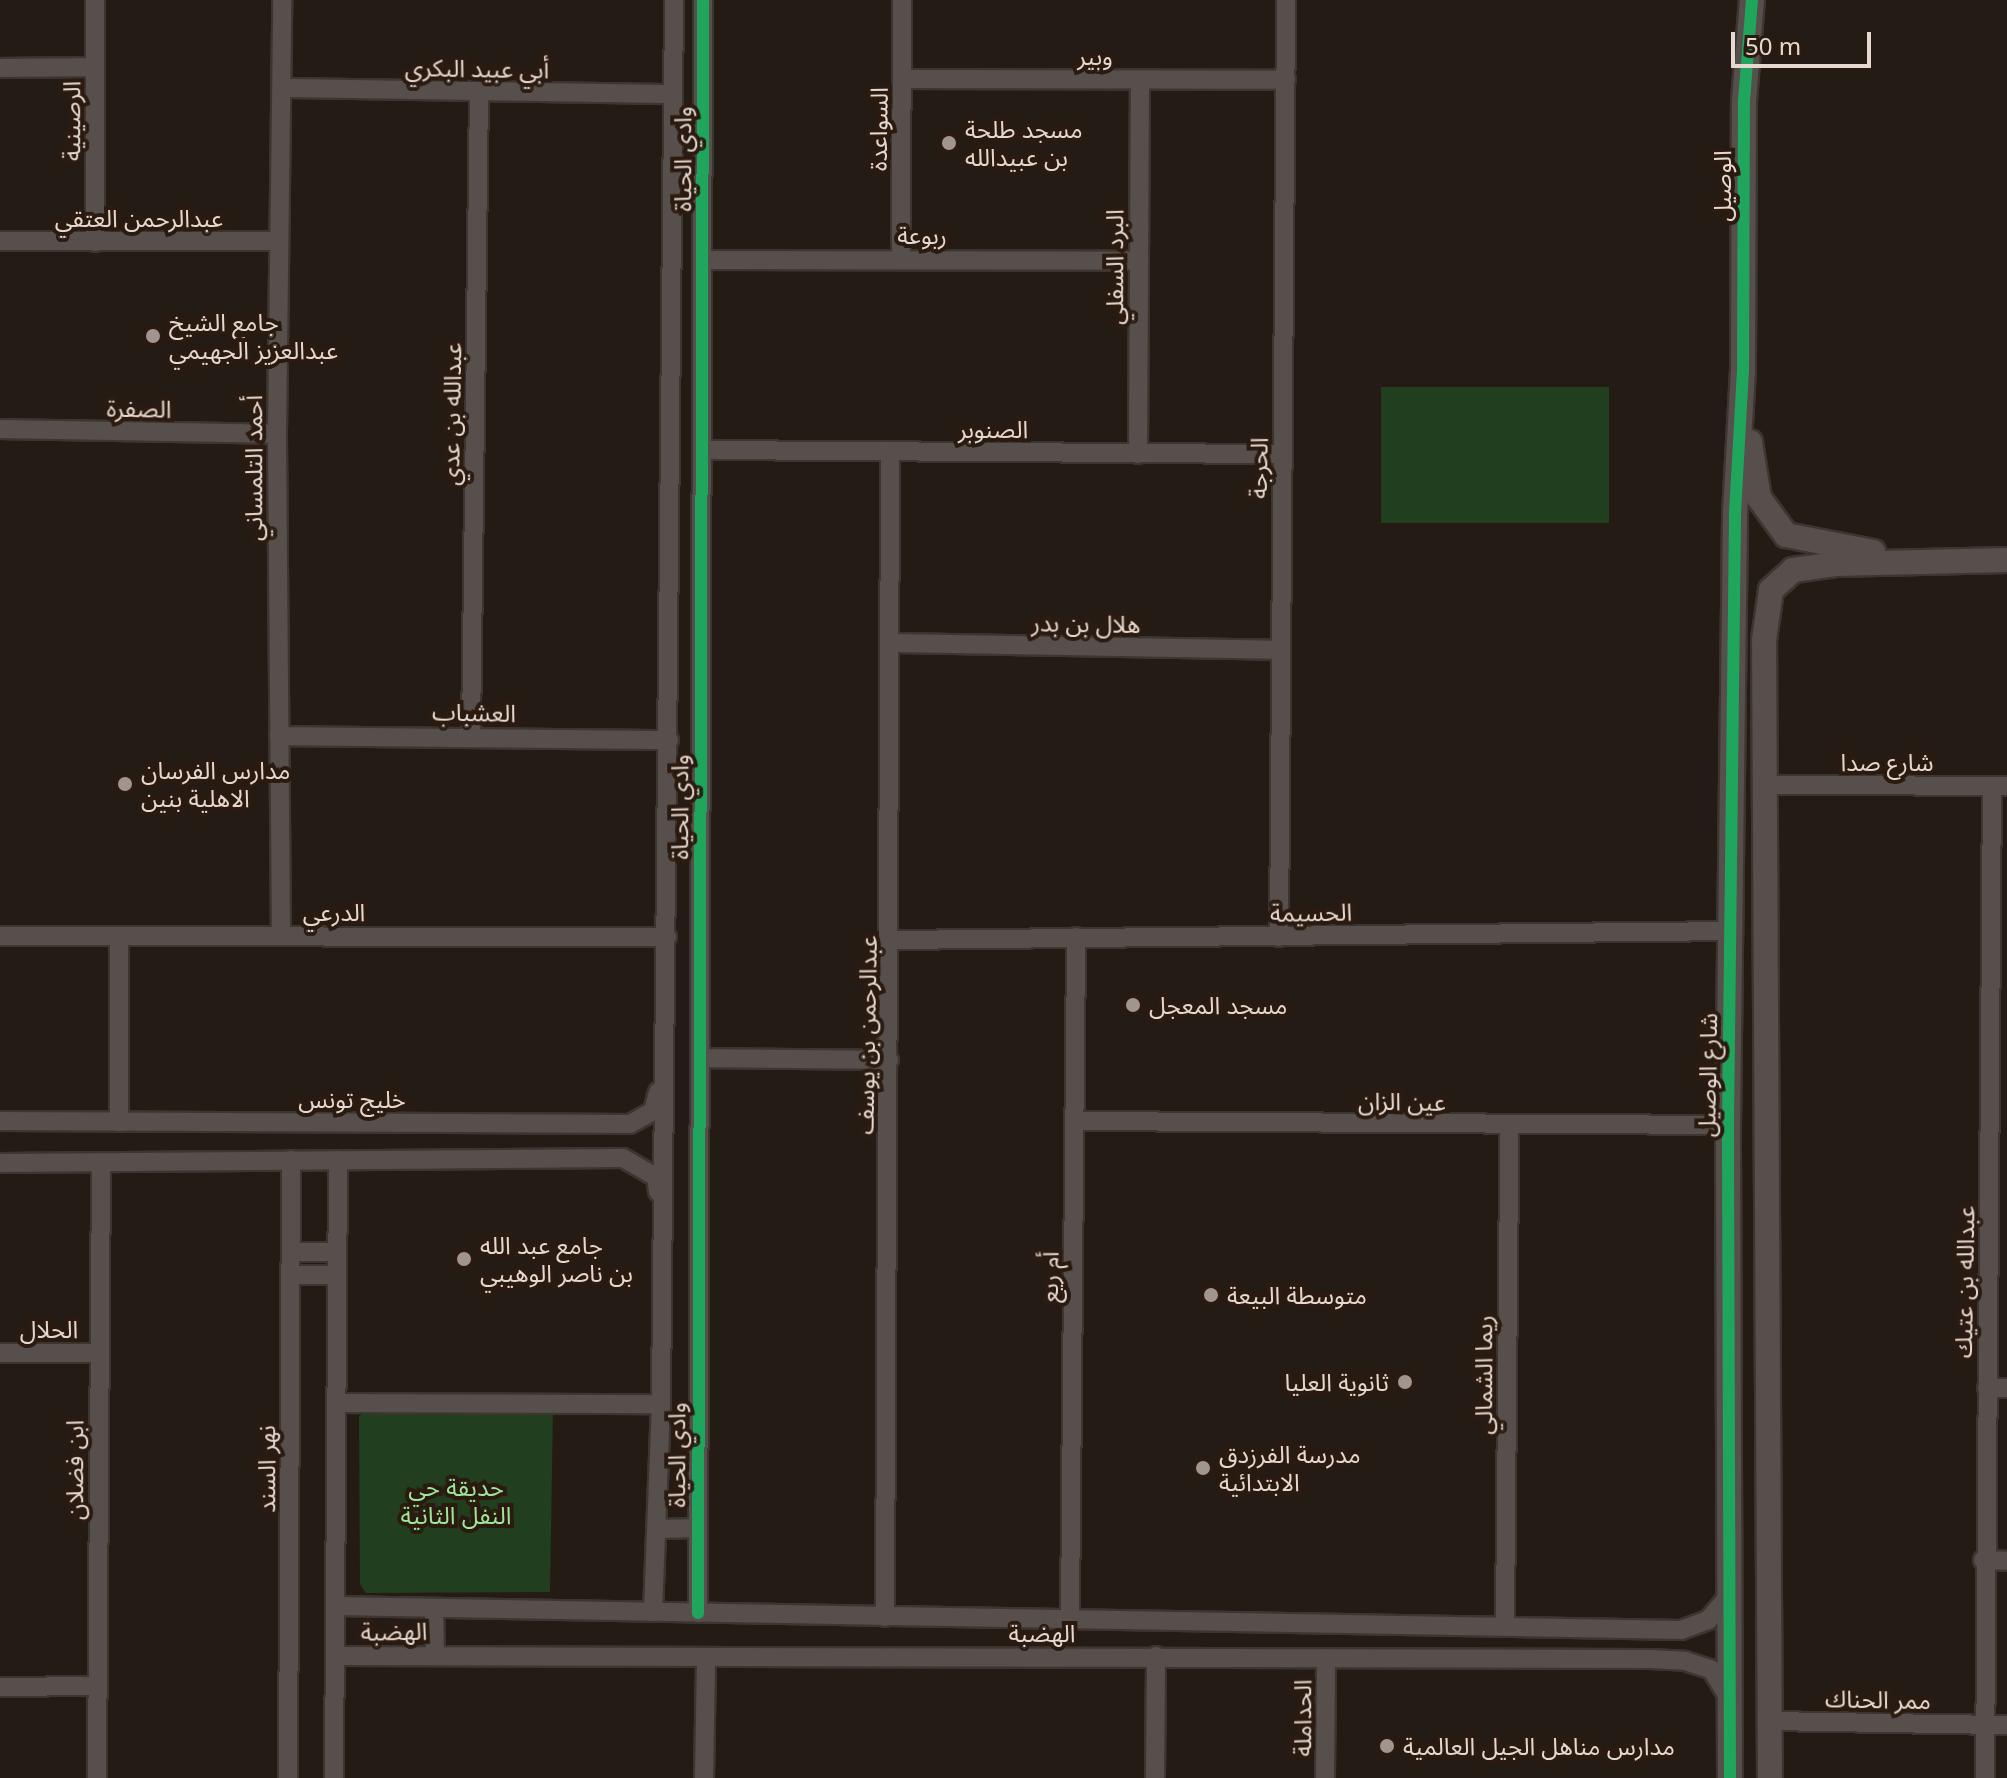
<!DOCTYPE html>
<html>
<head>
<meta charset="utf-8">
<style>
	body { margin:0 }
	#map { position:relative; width:2007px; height:1778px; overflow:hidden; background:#251b15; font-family:"Noto Sans","Noto Sans Arabic",sans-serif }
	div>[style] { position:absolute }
	.green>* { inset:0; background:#213e1e; transform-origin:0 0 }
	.roads { filter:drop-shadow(2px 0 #3d3530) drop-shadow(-2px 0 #3d3530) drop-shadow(0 2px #3d3530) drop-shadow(0 -2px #3d3530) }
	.street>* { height:18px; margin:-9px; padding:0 9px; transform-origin:9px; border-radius:9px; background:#564f4b }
	.secondary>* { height:24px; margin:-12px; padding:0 12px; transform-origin:12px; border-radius:12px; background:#564f4b }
	.cycleway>* { height:12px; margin:-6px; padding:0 6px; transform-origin:6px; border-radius:6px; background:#20a55d }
	.dots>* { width:22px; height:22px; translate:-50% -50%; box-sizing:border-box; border:4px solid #2b1a0f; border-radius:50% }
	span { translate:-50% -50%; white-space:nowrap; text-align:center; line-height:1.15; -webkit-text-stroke:8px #2b1a0f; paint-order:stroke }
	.street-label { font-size:24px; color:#e4d8d0 }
	.poi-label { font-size:24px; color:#e4d8d0 }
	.left { translate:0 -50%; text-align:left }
	.right { translate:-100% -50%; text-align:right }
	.park-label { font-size:24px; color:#9ce798 }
	.scale { position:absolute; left:1731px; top:32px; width:140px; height:36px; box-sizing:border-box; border:4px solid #e4d8d0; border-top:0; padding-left:10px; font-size:24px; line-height:28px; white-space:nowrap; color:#e4d8d0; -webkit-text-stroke:6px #2b1a0f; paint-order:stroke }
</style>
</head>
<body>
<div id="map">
	<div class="green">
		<i style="left:1381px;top:387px;width:228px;height:136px"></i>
		<i style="clip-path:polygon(367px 1408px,553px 1409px,550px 1592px,366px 1593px,360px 1584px,359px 1417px)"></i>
	</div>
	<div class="roads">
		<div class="street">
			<i style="left:95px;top:0;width:242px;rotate:90deg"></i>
			<i style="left:0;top:68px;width:95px;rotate:-0.6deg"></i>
			<i style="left:903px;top:79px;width:383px;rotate:0.1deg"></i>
			<i style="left:282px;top:88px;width:389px;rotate:0.9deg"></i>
			<i style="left:0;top:241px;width:279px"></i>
			<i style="left:901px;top:259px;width:259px;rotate:-89.8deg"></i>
			<i style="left:705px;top:260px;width:433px;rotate:0.1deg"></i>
			<i style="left:0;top:429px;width:277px;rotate:1deg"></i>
			<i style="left:703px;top:450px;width:579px;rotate:0.4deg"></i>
			<i style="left:1138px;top:454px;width:374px;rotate:-89.7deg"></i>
			<i style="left:891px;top:643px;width:389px;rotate:1deg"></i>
			<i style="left:471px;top:735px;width:642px;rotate:-89.29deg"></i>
			<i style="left:279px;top:736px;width:390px;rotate:0.6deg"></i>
			<i style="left:1767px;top:785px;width:240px;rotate:0.2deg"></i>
			<i style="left:281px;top:935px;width:501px;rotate:-90.46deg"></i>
			<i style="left:277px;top:434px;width:434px;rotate:-89.3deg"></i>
			<i style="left:0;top:936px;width:667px;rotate:0.09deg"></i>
			<i style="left:119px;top:936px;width:186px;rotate:90deg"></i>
			<i style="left:1279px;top:937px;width:937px;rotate:-89.57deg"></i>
			<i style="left:891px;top:940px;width:840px;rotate:-0.61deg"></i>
			<i style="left:700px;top:1058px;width:189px;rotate:0.6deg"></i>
			<i style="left:0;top:1121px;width:630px;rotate:0.27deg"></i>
			<i style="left:630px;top:1124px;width:26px;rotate:-29deg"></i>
			<i style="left:653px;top:1111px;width:20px;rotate:-75deg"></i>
			<i style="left:1075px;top:1121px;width:653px;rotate:0.35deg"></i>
			<i style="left:0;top:1163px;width:623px;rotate:-0.46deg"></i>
			<i style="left:623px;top:1158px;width:38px;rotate:30deg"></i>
			<i style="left:656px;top:1177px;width:15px;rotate:82deg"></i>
			<i style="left:292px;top:1252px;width:44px"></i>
			<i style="left:291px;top:1275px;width:44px"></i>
			<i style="left:0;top:1353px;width:98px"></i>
			<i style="left:1987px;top:1388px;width:20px"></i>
			<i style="left:338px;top:1403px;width:323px;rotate:0.2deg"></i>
			<i style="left:657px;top:1529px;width:41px;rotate:-1.4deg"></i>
			<i style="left:1983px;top:1560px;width:24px;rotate:2deg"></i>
			<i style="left:335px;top:1606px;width:1346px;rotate:1.02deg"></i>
			<i style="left:1681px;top:1630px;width:29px;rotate:-20deg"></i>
			<i style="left:1708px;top:1620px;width:35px;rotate:-49deg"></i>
			<i style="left:434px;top:1608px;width:46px;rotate:88.8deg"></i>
			<i style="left:653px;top:1612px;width:208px;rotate:-87.8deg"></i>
			<i style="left:661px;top:1404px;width:1404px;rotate:-89.47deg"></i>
			<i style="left:698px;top:1613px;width:1613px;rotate:-89.82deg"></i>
			<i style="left:885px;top:1617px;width:1164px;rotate:-89.75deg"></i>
			<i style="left:1070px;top:1617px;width:680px;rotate:-89.49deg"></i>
			<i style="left:1505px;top:1625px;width:499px;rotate:-89.5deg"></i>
			<i style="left:335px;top:1656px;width:1315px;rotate:0.13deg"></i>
			<i style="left:1650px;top:1659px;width:35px;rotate:3deg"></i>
			<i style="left:1685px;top:1661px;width:28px;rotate:18deg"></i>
			<i style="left:1712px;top:1670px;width:35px;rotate:59deg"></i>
			<i style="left:0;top:1687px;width:98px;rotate:-0.6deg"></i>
			<i style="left:1770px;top:1721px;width:237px;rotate:1deg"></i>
			<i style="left:97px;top:1778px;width:615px;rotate:-89.63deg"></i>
			<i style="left:288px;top:1778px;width:618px;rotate:-89.72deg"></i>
			<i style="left:334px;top:1778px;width:618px;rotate:-89.63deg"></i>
			<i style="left:704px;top:1778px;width:119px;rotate:-89deg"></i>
			<i style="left:1155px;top:1778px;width:122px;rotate:-89.5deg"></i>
			<i style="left:1325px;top:1778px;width:120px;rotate:-89.5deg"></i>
			<i style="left:1985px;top:1778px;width:992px;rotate:-89.6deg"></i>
		</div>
		<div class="secondary">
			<i style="left:1750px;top:442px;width:57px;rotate:80.9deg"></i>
			<i style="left:1759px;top:498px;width:46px;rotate:53.9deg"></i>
			<i style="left:1786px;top:535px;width:89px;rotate:11.1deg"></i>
			<i style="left:1730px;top:1778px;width:653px;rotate:-90.18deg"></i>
			<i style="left:1728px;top:1125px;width:612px;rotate:-89.34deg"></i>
			<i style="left:1735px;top:513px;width:141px;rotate:-86.8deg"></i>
			<i style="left:1743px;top:372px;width:271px;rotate:-89.8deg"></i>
			<i style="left:1744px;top:101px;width:101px;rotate:-85.5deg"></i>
			<i style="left:1770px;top:1778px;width:1138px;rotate:-90.3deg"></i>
			<i style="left:1764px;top:640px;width:50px;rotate:-82deg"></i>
			<i style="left:1771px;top:590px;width:30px;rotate:-42deg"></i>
			<i style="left:1793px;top:570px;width:43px;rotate:-7.9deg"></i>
			<i style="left:1836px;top:564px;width:171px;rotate:-1.3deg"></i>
		</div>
	</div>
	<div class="cycleway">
		<i style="left:698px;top:1613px;width:1613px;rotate:-89.82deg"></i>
		<i style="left:1730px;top:1778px;width:653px;rotate:-90.18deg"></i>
		<i style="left:1728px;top:1125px;width:612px;rotate:-89.34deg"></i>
		<i style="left:1735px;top:513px;width:141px;rotate:-86.8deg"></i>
		<i style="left:1743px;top:372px;width:271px;rotate:-89.8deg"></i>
		<i style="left:1744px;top:101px;width:101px;rotate:-85.5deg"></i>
	</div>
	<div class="dots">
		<i style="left:949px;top:143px;background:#a1968f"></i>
		<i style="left:153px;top:336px;background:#a1968f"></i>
		<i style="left:125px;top:784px;background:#a1968f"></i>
		<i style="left:1133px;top:1005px;background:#a1968f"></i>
		<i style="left:464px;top:1259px;background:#a1968f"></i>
		<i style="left:1211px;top:1295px;background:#a1968f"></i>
		<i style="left:1405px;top:1382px;background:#a1968f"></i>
		<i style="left:1203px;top:1468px;background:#a1968f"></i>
		<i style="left:1387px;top:1746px;background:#a1968f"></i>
	</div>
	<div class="street-label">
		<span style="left:1095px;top:56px">وبير</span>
		<span style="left:477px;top:68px;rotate:1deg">أبي عبيد البكري</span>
		<span style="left:71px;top:121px;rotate:-90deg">الرصينية</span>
		<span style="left:878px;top:129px;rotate:-89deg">السواعدة</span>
		<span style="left:682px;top:159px;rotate:-90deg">وادي الحياة</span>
		<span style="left:1722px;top:186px;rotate:-90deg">الوصيل</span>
		<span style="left:139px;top:218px">عبدالرحمن العتقي</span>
		<span style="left:922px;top:235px">ربوعة</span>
		<span style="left:1114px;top:267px;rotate:-90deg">البرد السفلي</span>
		<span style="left:139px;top:408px;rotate:1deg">الصفرة</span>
		<span style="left:451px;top:414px;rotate:-89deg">عبدالله بن عدي</span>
		<span style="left:993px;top:429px">الصنوبر</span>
		<span style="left:253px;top:468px;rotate:-90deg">أحمد التلمساني</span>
		<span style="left:1258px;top:468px;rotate:-89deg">الحرجة</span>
		<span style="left:1086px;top:623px;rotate:1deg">هلال بن بدر</span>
		<span style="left:474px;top:712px;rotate:1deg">العشباب</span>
		<span style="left:1887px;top:762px">شارع صدا</span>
		<span style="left:679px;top:807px;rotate:-90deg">وادي الحياة</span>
		<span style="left:334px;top:912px">الدرعي</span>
		<span style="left:1311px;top:912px;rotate:-1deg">الحسيمة</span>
		<span style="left:866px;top:1035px;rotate:-89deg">عبدالرحمن بن يوسف</span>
		<span style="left:1707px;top:1075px;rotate:-89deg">شارع الوصيل</span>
		<span style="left:352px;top:1099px">خليج تونس</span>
		<span style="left:1402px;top:1101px;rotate:1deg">عين الزان</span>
		<span style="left:1049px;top:1277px;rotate:-89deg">أم ريع</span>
		<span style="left:1964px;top:1282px;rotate:-89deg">عبدالله بن عتيك</span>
		<span style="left:49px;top:1329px">الحلال</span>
		<span style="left:1483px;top:1375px;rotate:-90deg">ريما الشمالي</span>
		<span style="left:676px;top:1455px;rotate:-90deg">وادي الحياة</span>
		<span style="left:266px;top:1469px;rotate:-90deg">نهر السند</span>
		<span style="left:74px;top:1470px;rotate:-90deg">ابن فضلان</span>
		<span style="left:394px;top:1631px;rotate:-1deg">الهضبة</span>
		<span style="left:1042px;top:1633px">الهضبة</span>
		<span style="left:1878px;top:1699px;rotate:1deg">ممر الحناك</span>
		<span style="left:1302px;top:1718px;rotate:-90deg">الحداملة</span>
	</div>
	<div class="poi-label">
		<span class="left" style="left:965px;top:143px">مسجد طلحة<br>بن عبيدالله</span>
		<span class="left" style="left:169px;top:336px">جامع الشيخ<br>عبدالعزيز الجهيمي</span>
		<span class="left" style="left:141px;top:784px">مدارس الفرسان<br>الاهلية بنين</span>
		<span class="left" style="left:1149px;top:1005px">مسجد المعجل</span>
		<span class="left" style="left:480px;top:1259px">جامع عبد الله<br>بن ناصر الوهيبي</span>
		<span class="left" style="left:1227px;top:1295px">متوسطة البيعة</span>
		<span class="right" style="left:1389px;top:1382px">ثانوية العليا</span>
		<span class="left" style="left:1219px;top:1468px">مدرسة الفرزدق<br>الابتدائية</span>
		<span class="left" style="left:1403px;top:1746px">مدارس مناهل الجيل العالمية</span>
	</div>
	<div class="park-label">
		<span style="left:456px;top:1501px">حديقة حي<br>النفل الثانية</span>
	</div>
	<div class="scale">50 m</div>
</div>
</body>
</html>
